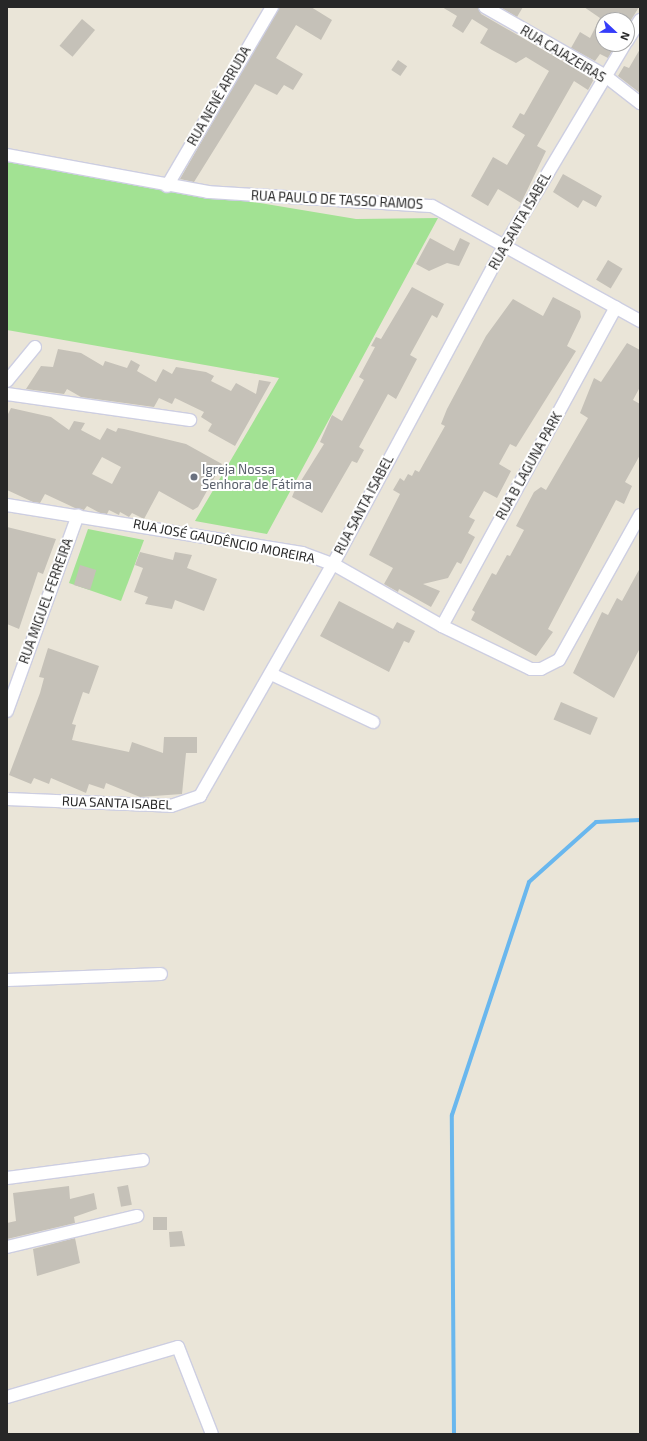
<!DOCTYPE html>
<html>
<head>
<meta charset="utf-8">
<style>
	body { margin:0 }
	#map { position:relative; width:647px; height:1441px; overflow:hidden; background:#eae5d8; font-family:"Exo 2",sans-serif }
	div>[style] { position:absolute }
	.green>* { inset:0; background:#a2e293 }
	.stream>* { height:4px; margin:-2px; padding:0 2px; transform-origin:2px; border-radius:2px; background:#69b7ee }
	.building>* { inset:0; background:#c5c1b8; transform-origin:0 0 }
	.roads { filter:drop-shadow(1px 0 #cdcee1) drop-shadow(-1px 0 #cdcee1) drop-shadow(0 1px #cdcee1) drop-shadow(0 -1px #cdcee1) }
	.minor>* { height:12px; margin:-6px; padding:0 6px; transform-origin:6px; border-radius:6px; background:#fff }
	.dots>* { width:11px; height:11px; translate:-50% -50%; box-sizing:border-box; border:2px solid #fff; border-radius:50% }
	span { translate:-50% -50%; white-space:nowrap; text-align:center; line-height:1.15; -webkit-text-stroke:4px #fff; paint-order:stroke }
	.street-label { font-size:13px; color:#272727 }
	.worship-label { font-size:13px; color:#5b616d }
	.left { translate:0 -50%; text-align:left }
	.frame { position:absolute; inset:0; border:8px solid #272727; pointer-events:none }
	.north { position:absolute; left:595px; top:12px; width:40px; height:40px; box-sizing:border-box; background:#fff; border:1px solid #a9a9a9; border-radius:50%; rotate:112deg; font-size:11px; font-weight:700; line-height:16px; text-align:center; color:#272727 }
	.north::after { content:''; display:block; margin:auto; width:14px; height:18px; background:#353dfa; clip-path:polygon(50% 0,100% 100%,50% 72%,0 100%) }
</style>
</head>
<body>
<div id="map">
	<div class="green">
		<i style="clip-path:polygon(7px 161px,356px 219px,438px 218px,267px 534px,195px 521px,279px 378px,7px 330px)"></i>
		<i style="clip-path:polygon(88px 529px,144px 540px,121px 601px,69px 583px)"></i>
	</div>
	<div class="stream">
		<i style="left:454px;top:1434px;width:319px;rotate:-90.4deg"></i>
		<i style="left:452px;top:1115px;width:245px;rotate:-71.7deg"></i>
		<i style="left:529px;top:882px;width:90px;rotate:-41.8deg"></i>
		<i style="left:596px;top:822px;width:44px;rotate:-2.6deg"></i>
	</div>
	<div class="building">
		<i style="clip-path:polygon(279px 7px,311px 7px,332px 20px,321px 40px,296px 25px,276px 58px,303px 74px,293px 90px,284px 85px,277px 95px,255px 84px,194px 182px,180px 179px)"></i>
		<i style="clip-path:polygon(442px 7px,478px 7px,481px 14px,594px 79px,588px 90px,574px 81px,537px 146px,546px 151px,521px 203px,498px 189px,488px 206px,471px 196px,493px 157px,507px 165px,525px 135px,512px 127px,520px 113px,524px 115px,549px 71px,526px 57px,516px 63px,492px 50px,480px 43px,488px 29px,472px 19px,463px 33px,452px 26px,457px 16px)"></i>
		<i style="clip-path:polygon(500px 7px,523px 7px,517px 17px)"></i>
		<i style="clip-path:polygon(584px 7px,639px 7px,631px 20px,603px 20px,603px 44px,616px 44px,608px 58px,600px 54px,595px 61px,571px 48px,580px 32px,590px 38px,600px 18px)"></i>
		<i style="left:82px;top:19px;width:17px;height:35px;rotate:40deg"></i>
		<i style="clip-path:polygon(640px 49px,640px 93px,618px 76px,624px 66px,629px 68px)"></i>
		<i style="left:398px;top:60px;width:11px;height:12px;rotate:34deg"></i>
		<i style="clip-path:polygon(563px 174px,602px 196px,596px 207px,583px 200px,578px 208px,553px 192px)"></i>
		<i style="clip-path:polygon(430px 238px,454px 251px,460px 238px,470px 243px,459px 266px,447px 263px,429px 271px,416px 264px)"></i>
		<i style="left:608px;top:260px;width:17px;height:23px;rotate:31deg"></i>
		<i style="clip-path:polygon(412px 287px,444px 304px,437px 318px,432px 315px,410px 355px,417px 359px,396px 399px,388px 394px,359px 447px,364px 450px,357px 463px,352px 461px,322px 513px,292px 497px,294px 492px,324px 444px,320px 442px,332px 415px,342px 421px,364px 380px,359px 377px,375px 347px,371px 346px,376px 337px,381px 339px)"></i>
		<i style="clip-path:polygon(553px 297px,580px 311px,581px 317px,567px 346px,576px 351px,516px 447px,510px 444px,499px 464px,511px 471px,497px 498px,484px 491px,469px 517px,475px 520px,468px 533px,475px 537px,461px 564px,457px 562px,448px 578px,423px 584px,440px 591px,431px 607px,399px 589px,398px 592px,384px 584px,393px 568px,369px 555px,400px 494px,393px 490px,400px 478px,404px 481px,408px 474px,412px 476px,415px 470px,419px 472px,445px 426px,441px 424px,447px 409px,486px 336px,513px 299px,543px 316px)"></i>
		<i style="clip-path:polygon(627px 343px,640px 350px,640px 387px,633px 400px,640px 404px,640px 455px,625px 482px,632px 486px,624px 504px,616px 500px,548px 629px,553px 632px,536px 656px,471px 620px,475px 612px,472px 610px,492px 573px,496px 575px,507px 555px,510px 556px,524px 530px,516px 526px,534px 492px,541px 487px,546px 490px,588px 418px,580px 413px,594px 378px,601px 382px)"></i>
		<i style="clip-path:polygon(58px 349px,81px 353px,103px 366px,105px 361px,127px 368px,131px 360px,140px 365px,137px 371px,156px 382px,163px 369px,172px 374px,176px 367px,206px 372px,214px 376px,211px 381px,231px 391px,236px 383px,256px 394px,259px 380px,271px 382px,235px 446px,208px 431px,212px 424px,201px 417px,204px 412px,175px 398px,172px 404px,159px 398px,154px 407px,81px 397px,67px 389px,64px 394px,26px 389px,41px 366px,53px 367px)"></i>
		<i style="clip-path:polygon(evenodd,11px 408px,51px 417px,69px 430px,74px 421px,85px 423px,81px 430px,100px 440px,107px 428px,116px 432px,118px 428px,124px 429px,186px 444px,222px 464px,198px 507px,193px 510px,159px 491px,144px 519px,132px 513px,129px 517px,120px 512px,119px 515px,109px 510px,107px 514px,100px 513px,87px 506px,84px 510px,75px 508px,45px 494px,40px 503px,33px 502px,7px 490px,7px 416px,11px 408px,102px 457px,121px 467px,112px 484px,92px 474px,102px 457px)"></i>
		<i style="clip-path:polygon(7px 527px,56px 539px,43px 574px,38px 572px,19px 629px,7px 624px)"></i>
		<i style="clip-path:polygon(140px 552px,173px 560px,175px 552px,192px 555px,187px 568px,217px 579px,204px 611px,175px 600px,172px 609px,145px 604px,148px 597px,134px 592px,143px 568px,135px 565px)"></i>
		<i style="left:80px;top:565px;width:17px;height:21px;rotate:17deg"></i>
		<i style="clip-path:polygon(640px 568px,640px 648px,614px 698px,573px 673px,602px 612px,608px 615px,617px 598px,622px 601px)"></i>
		<i style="clip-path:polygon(339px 601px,393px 629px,397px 622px,415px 631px,409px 643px,404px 641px,389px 672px,320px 636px)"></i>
		<i style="clip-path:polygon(48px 648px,99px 666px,89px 694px,83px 692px,72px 724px,76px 725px,72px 740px,129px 752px,132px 742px,163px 753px,164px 737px,197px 737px,197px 753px,186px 753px,182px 794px,140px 797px,106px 783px,104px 789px,89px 784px,86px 793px,51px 778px,49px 784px,34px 778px,31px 784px,9px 775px,40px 693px,44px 678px,39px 677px)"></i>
		<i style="left:561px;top:702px;width:40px;height:19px;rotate:23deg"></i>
		<i style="left:128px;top:1185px;width:20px;height:11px;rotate:79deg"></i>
		<i style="clip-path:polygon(69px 1186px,70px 1199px,94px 1193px,97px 1209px,74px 1217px,75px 1223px,7px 1239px,7px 1223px,16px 1221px,13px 1193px)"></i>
		<i style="left:167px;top:1217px;width:13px;height:14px;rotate:90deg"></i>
		<i style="clip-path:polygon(182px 1231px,185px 1246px,170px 1247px,169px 1232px)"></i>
		<i style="clip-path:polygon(75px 1238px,80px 1263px,37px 1276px,33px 1249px)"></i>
	</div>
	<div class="roads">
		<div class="minor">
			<i style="left:485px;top:7px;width:137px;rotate:29.7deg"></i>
			<i style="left:604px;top:75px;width:46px;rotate:37.9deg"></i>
			<i style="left:627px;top:41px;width:25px;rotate:-58deg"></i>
			<i style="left:7px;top:155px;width:204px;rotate:10.4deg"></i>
			<i style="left:208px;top:192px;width:224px;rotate:3.6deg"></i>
			<i style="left:432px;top:206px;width:238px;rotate:28.9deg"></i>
			<i style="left:167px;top:186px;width:208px;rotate:-59.6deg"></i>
			<i style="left:7px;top:381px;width:44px;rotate:-50.5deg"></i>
			<i style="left:7px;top:394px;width:185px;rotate:8.1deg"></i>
			<i style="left:7px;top:505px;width:299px;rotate:9.2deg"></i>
			<i style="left:302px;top:553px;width:33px;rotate:20deg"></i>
			<i style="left:333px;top:564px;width:125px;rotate:29.6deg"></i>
			<i style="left:442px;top:626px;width:99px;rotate:25.8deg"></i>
			<i style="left:531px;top:669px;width:10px"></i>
			<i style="left:541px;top:669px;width:20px;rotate:-27deg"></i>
			<i style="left:559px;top:660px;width:166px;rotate:-60.8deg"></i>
			<i style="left:442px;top:626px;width:363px;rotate:-61.4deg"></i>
			<i style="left:271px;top:674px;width:113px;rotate:25.2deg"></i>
			<i style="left:7px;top:711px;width:208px;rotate:-70.1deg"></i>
			<i style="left:7px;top:799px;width:164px;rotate:2.4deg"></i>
			<i style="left:171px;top:806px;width:31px;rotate:-19deg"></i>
			<i style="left:200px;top:796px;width:267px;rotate:-60.2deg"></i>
			<i style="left:333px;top:564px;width:362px;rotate:-61.7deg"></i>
			<i style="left:505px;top:245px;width:234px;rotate:-59.2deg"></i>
			<i style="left:7px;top:980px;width:154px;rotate:-2.2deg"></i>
			<i style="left:7px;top:1178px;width:137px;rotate:-7.5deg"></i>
			<i style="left:7px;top:1247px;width:134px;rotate:-13.4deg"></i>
			<i style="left:7px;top:1397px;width:178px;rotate:-16.3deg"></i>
			<i style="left:178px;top:1347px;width:93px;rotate:68.7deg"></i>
		</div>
	</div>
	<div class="dots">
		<i style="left:194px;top:477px;background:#6b7280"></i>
	</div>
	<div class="street-label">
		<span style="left:563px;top:54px;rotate:31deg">RUA CAJAZEIRAS</span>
		<span style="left:219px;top:96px;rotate:-60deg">RUA NENÊ ARRUDA</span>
		<span style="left:337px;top:200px;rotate:3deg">RUA PAULO DE TASSO RAMOS</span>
		<span style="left:520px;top:221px;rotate:-60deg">RUA SANTA ISABEL</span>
		<span style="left:529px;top:466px;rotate:-61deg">RUA B LAGUNA PARK</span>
		<span style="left:364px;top:505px;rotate:-62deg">RUA SANTA ISABEL</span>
		<span style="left:224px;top:541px;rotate:11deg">RUA JOSÉ GAUDÊNCIO MOREIRA</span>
		<span style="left:46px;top:601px;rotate:-70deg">RUA MIGUEL FERREIRA</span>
		<span style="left:117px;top:803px;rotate:2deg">RUA SANTA ISABEL</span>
	</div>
	<div class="worship-label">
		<span class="left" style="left:202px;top:477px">Igreja Nossa<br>Senhora de Fátima</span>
	</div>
	<div class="frame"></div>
	<div class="north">N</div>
</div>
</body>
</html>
